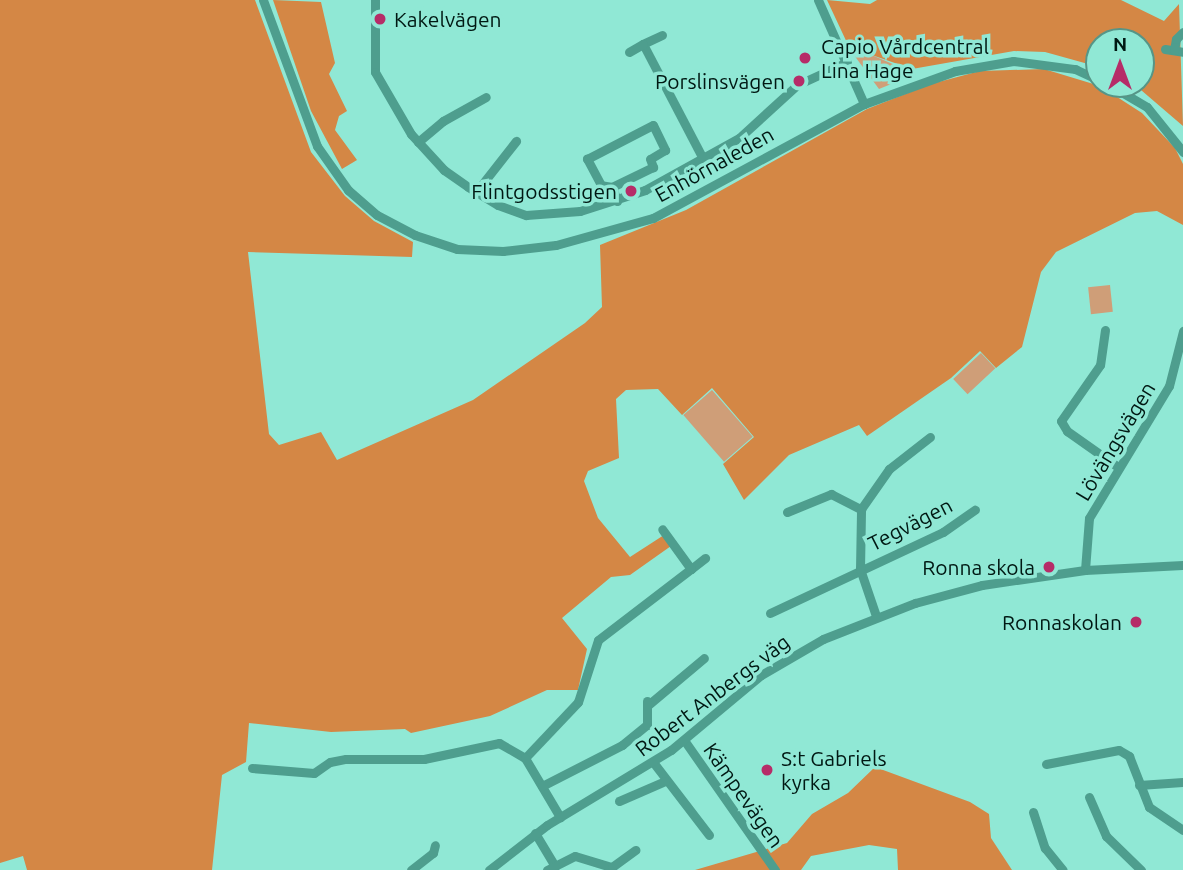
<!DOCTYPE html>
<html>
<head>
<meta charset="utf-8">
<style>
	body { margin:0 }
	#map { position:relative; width:1183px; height:870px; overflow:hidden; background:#90e8d5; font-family:Ubuntu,sans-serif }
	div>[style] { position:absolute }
	.green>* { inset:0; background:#cf9e78; transform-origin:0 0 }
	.forest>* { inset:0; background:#d48745 }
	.minor>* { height:9px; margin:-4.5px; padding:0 4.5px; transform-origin:4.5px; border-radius:4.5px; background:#4e9e8e }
	.dots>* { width:19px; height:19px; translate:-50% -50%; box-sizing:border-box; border:4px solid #90e8d5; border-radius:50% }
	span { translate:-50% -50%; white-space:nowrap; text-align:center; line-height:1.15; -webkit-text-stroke:7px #90e8d5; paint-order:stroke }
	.poi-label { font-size:21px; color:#001813 }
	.left { translate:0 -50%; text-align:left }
	.right { translate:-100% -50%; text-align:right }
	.street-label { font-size:21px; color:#001813 }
	.north { position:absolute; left:1085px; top:28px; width:70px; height:70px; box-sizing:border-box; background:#90e8d5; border:2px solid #569587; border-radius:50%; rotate:0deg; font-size:19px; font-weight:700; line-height:28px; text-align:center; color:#001813 }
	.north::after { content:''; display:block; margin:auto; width:24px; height:32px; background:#b62c68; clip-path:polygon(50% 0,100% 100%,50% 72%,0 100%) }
</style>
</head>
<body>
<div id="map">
	<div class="green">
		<i style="clip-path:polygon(860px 50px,916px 74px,879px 89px,851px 51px)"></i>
		<i style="left:1110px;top:285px;width:27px;height:22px;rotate:84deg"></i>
		<i style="left:981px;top:353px;width:21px;height:38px;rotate:47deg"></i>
		<i style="left:712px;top:390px;width:62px;height:38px;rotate:49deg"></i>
	</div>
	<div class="forest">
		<i style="clip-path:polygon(0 0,255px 0,311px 152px,345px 196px,374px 221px,413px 242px,412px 257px,248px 252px,269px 434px,279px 445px,321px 432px,337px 460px,473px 400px,585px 323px,602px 307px,600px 245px,686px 210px,867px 109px,931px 84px,980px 71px,1044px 69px,1100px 86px,1142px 113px,1175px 148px,1183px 164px,1183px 225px,1157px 211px,1135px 213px,1056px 252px,1041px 272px,1022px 347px,996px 368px,980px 351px,951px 378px,867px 436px,859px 425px,789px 455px,744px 500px,723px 464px,754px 437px,712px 388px,682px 415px,658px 389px,626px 390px,616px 399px,619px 458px,588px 471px,584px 481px,598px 518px,630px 557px,664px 535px,671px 546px,630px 575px,611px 577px,562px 618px,587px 649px,578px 690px,547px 690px,490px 716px,411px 733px,405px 729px,331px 732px,249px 723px,246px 762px,222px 775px,212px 870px,27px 870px,23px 856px,0 863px)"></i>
		<i style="clip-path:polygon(273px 0,321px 2px,335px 63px,329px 74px,347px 111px,339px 116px,335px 130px,357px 160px,342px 169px,311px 111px)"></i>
		<i style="clip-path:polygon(827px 0,870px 4px,877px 0,1121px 0,1164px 21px,1179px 4px,1183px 126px,1134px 84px,1141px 84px,1141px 42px,1099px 42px,1099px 67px,1045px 52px,1014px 51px,912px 69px,849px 47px)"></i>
		<i style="clip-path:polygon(875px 767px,970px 802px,989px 814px,991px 838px,1012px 870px,898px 870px,897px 849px,869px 845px,811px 856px,801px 870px,695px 870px,787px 843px,812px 814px,848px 793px)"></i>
	</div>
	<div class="minor">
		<i style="left:263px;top:0;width:156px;rotate:69.7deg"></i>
		<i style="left:317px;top:146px;width:54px;rotate:54.8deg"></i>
		<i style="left:348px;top:190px;width:38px;rotate:41deg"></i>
		<i style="left:377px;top:215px;width:43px;rotate:27.8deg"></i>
		<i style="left:415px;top:235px;width:44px;rotate:18.4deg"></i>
		<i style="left:457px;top:249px;width:46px;rotate:2.5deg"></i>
		<i style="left:503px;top:251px;width:53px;rotate:-6.5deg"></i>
		<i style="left:556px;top:245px;width:101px;rotate:-15.6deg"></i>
		<i style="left:653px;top:218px;width:240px;rotate:-28.4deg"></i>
		<i style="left:864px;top:104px;width:97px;rotate:-19.9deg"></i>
		<i style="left:955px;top:71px;width:59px;rotate:-9.8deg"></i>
		<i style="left:1013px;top:61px;width:63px;rotate:7.4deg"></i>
		<i style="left:1075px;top:69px;width:26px;rotate:25deg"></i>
		<i style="left:375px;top:0;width:72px;rotate:90deg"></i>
		<i style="left:375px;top:72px;width:72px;rotate:59.9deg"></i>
		<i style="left:411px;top:134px;width:49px;rotate:47.5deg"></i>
		<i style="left:444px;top:170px;width:29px;rotate:35deg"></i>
		<i style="left:468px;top:187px;width:35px;rotate:31deg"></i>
		<i style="left:498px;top:205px;width:30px;rotate:20deg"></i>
		<i style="left:526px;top:215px;width:54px;rotate:-4.2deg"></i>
		<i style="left:580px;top:211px;width:68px;rotate:-17.9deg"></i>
		<i style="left:645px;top:190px;width:107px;rotate:-29deg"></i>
		<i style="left:739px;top:138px;width:79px;rotate:-42.4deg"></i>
		<i style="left:797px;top:85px;width:55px;rotate:-24.7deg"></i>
		<i style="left:818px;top:0;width:114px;rotate:66.1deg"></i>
		<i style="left:662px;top:35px;width:21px;rotate:155deg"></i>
		<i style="left:643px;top:44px;width:130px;rotate:62.4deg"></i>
		<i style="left:1165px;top:49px;width:18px;rotate:9deg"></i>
		<i style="left:1174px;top:50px;width:11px;rotate:-80deg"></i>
		<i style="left:1176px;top:39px;width:10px;rotate:-45deg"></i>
		<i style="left:629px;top:52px;width:16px;rotate:-30deg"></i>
		<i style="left:1108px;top:84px;width:45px;rotate:30.5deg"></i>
		<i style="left:1147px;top:107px;width:58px;rotate:51.3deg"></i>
		<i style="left:418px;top:142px;width:33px;rotate:-40deg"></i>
		<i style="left:443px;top:121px;width:49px;rotate:-29.2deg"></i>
		<i style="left:612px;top:187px;width:11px;rotate:-170deg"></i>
		<i style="left:601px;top:185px;width:30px;rotate:-118deg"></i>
		<i style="left:587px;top:159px;width:74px;rotate:-27.3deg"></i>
		<i style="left:653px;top:125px;width:28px;rotate:64deg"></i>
		<i style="left:665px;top:150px;width:17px;rotate:149deg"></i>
		<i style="left:650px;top:159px;width:9px;rotate:69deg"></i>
		<i style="left:653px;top:167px;width:46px;rotate:154deg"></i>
		<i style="left:612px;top:187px;width:15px;rotate:70deg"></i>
		<i style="left:476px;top:192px;width:65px;rotate:-51.9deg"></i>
		<i style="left:1105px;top:330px;width:35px;rotate:98deg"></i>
		<i style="left:1100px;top:365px;width:68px;rotate:124.9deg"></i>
		<i style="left:1061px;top:421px;width:12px;rotate:59deg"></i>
		<i style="left:1067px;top:431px;width:62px;rotate:35.2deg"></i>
		<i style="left:787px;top:512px;width:48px;rotate:-22.2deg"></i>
		<i style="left:831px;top:494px;width:34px;rotate:27deg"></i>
		<i style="left:691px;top:569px;width:18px;rotate:-38deg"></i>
		<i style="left:1085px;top:570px;width:52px;rotate:-85.6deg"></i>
		<i style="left:1089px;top:518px;width:154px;rotate:-58.8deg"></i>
		<i style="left:1169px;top:386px;width:57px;rotate:-75.7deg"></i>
		<i style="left:770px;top:613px;width:191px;rotate:-25.1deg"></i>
		<i style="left:943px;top:532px;width:39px;rotate:-35deg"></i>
		<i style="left:876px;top:616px;width:50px;rotate:-108.8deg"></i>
		<i style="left:860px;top:569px;width:60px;rotate:-89deg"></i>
		<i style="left:861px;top:509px;width:49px;rotate:-55deg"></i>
		<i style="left:889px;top:469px;width:52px;rotate:-38deg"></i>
		<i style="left:648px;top:705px;width:73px;rotate:-40deg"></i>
		<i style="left:684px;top:740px;width:159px;rotate:55deg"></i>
		<i style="left:525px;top:758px;width:77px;rotate:-46.6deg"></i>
		<i style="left:578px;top:702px;width:65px;rotate:-72.1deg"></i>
		<i style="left:598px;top:640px;width:117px;rotate:-37.4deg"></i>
		<i style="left:691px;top:569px;width:49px;rotate:-125.9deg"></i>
		<i style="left:653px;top:762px;width:92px;rotate:52.5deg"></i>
		<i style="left:1046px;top:764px;width:74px;rotate:-10.9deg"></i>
		<i style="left:1119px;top:750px;width:12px;rotate:31deg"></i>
		<i style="left:1129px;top:756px;width:55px;rotate:68.6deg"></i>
		<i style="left:1149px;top:807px;width:41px;rotate:34.1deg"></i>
		<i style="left:252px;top:768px;width:62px;rotate:4.6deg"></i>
		<i style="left:314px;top:773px;width:19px;rotate:-35deg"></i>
		<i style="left:330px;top:762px;width:16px;rotate:-11deg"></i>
		<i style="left:346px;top:759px;width:78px"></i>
		<i style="left:424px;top:759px;width:77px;rotate:-12deg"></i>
		<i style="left:499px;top:743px;width:30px;rotate:30deg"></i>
		<i style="left:525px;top:758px;width:69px;rotate:59.3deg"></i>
		<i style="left:1139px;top:785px;width:44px;rotate:-3.9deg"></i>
		<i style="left:542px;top:786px;width:90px;rotate:-27.1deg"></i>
		<i style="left:622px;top:745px;width:32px;rotate:-39deg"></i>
		<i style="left:647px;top:725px;width:24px;rotate:-90deg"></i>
		<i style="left:1089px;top:797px;width:43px;rotate:66.4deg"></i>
		<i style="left:1106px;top:836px;width:49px;rotate:44.2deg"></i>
		<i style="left:619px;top:801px;width:50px;rotate:-23.5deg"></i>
		<i style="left:1033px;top:812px;width:38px;rotate:72deg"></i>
		<i style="left:1045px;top:848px;width:28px;rotate:51deg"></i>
		<i style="left:535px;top:833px;width:39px;rotate:59deg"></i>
		<i style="left:411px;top:870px;width:28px;rotate:-38deg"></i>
		<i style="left:433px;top:853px;width:8px;rotate:-76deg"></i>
		<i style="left:489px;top:870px;width:73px;rotate:-37.8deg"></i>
		<i style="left:547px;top:825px;width:145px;rotate:-31.2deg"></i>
		<i style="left:671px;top:750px;width:117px;rotate:-39.8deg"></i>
		<i style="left:761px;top:675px;width:72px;rotate:-30.1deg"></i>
		<i style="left:823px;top:639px;width:99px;rotate:-21.4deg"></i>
		<i style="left:915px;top:603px;width:69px;rotate:-15deg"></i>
		<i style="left:982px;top:585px;width:104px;rotate:-8.3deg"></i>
		<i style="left:1085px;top:570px;width:98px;rotate:-2.9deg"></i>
		<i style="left:547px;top:870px;width:31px;rotate:-27deg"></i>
		<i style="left:575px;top:856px;width:39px;rotate:17deg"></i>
		<i style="left:612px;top:867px;width:29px;rotate:-36deg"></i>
	</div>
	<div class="dots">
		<i style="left:380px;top:19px;background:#b62c68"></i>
		<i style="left:805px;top:58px;background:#b62c68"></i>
		<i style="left:799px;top:81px;background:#b62c68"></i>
		<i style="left:631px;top:191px;background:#b62c68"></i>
		<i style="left:1049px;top:567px;background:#b62c68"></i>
		<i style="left:1136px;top:622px;background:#b62c68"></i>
		<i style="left:767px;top:770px;background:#b62c68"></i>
	</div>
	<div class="poi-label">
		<span class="left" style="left:394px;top:19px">Kakelvägen</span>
		<span class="left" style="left:821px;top:58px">Capio Vårdcentral<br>Lina Hage</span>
		<span class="right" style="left:785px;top:81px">Porslinsvägen</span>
		<span class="right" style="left:617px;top:191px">Flintgodsstigen</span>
		<span class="right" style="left:1035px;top:567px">Ronna skola</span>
		<span class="right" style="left:1122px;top:622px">Ronnaskolan</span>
		<span class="left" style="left:781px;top:770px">S:t Gabriels<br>kyrka</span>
	</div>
	<div class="street-label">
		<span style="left:714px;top:164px;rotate:-29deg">Enhörnaleden</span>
		<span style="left:1115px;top:441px;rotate:-59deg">Lövängsvägen</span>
		<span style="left:910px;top:524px;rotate:-27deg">Tegvägen</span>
		<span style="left:712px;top:695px;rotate:-37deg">Robert Anbergs väg</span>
		<span style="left:744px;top:795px;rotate:55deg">Kämpevägen</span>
	</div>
	<div class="north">N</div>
</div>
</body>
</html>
